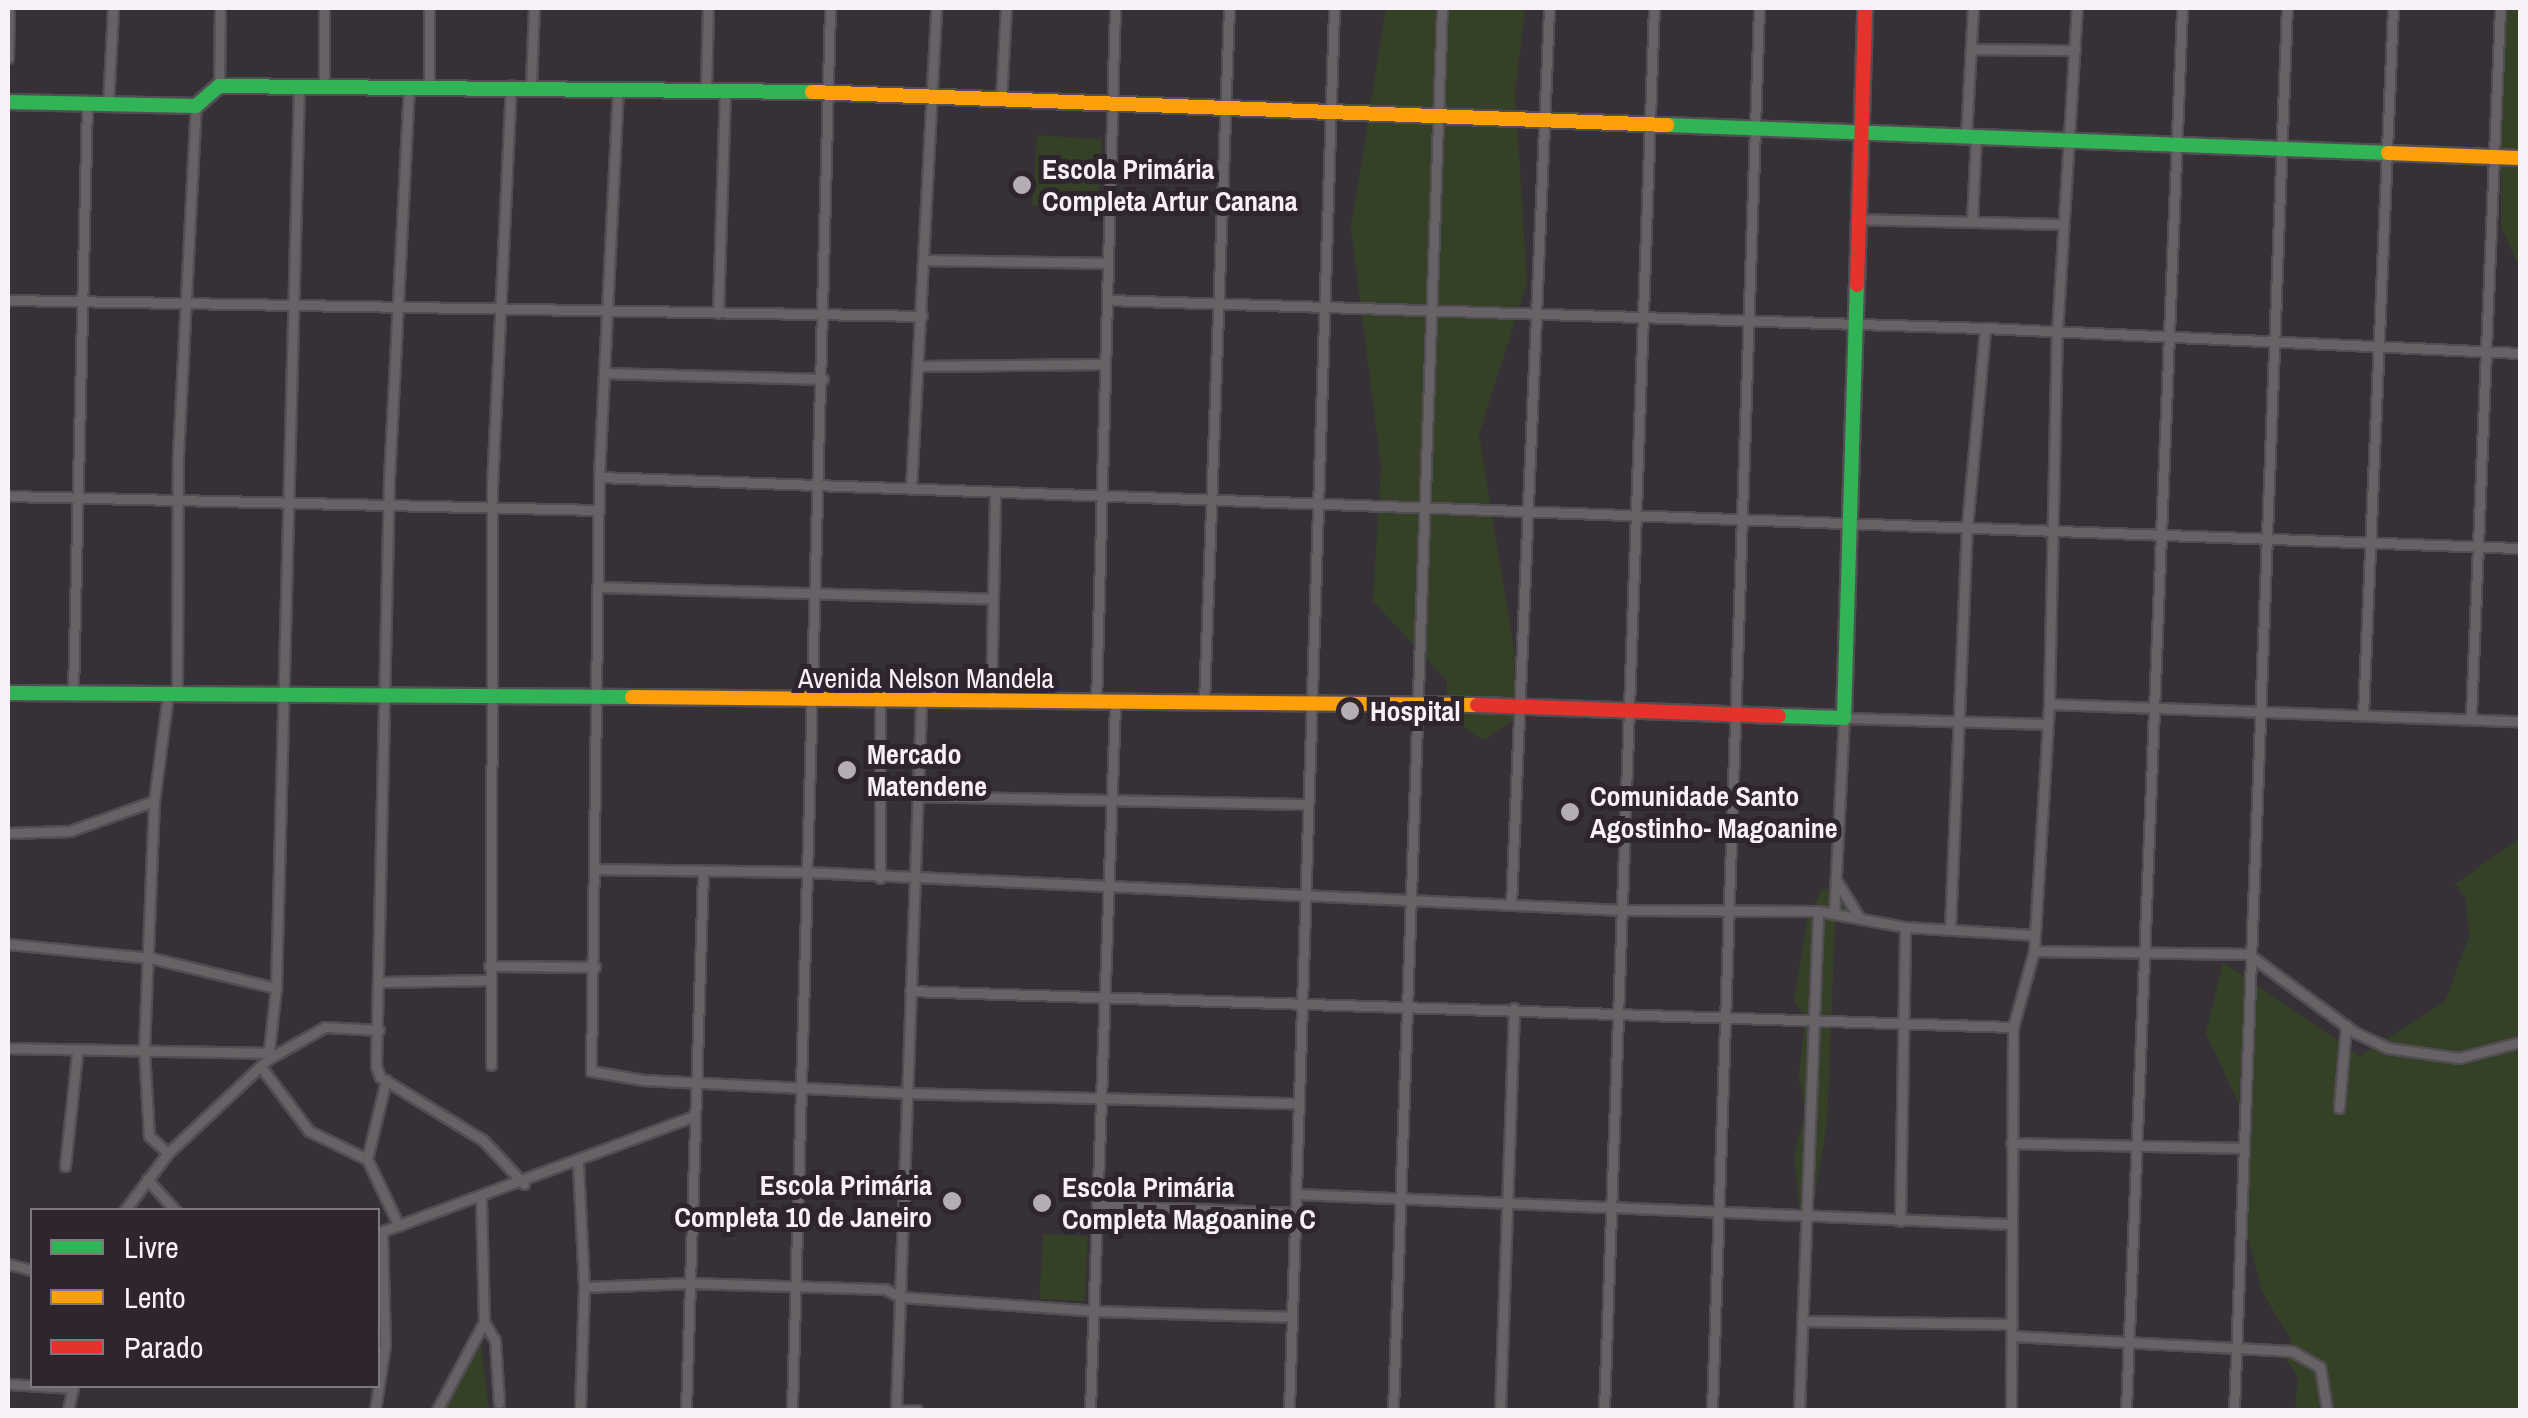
<!DOCTYPE html>
<html>
<head>
<meta charset="utf-8">
<style>
	body { margin:0 }
	#map { position:relative; width:2528px; height:1418px; overflow:hidden; background:#363136; font-family:"Archivo Narrow",sans-serif }
	div>[style] { position:absolute }
	.green>* { inset:0; background:#344126; transform-origin:0 0 }
	.roads { filter:drop-shadow(2px 0 #524d52) drop-shadow(-2px 0 #524d52) drop-shadow(0 2px #524d52) drop-shadow(0 -2px #524d52) }
	.street>* { height:9px; margin:-4.5px; padding:0 4.5px; transform-origin:4.5px; border-radius:4.5px; background:#666266 }
	.fast>* { height:14px; margin:-7px; padding:0 7px; transform-origin:7px; border-radius:7px; background:#30b455 }
	.slow>* { height:14px; margin:-7px; padding:0 7px; transform-origin:7px; border-radius:7px; background:#ff9f0a }
	.jam>* { height:14px; margin:-7px; padding:0 7px; transform-origin:7px; border-radius:7px; background:#e5322d }
	.dots>* { width:28px; height:28px; translate:-50% -50%; box-sizing:border-box; border:5px solid #2e252e; border-radius:50% }
	span { translate:-50% -50%; white-space:nowrap; text-align:center; line-height:1.15; -webkit-text-stroke:10px #2e252e; paint-order:stroke }
	.poi-label { font-size:28px; color:#f8f2f8; font-weight:700 }
	.left { translate:0 -50%; text-align:left }
	.right { translate:-100% -50%; text-align:right }
	.street-label { font-size:28px; color:#f8f2f8 }
	.frame { position:absolute; inset:0; border:10px solid #f8f2f8; pointer-events:none }
	.legend { position:absolute; left:30px; top:1208px; width:350px; height:180px; box-sizing:border-box; background:#2e252e; border:2px solid #7f777f; margin:0; padding:12px 18px; list-style:none; font-size:30px; color:#f8f2f8 }
	.legend li { display:flex; align-items:center; gap:20px; height:50px }
	.legend b { width:50px; border:2px solid #7f777f }
</style>
</head>
<body>
<div id="map">
	<div class="green">
		<i style="clip-path:polygon(1386px 8px,1525px 10px,1515px 91px,1527px 283px,1479px 434px,1515px 657px,1513px 720px,1483px 740px,1447px 716px,1447px 681px,1373px 601px,1381px 466px,1351px 228px)"></i>
		<i style="clip-path:polygon(2501px 8px,2520px 8px,2520px 269px,2501px 227px)"></i>
		<i style="left:1037px;top:135px;width:65px;height:71px;rotate:4deg"></i>
		<i style="clip-path:polygon(2520px 838px,2520px 1410px,2295px 1410px,2298px 1377px,2285px 1357px,2291px 1339px,2262px 1292px,2247px 1234px,2242px 1111px,2206px 1033px,2223px 962px,2360px 1056px,2445px 1001px,2469px 937px,2466px 899px,2455px 884px)"></i>
		<i style="clip-path:polygon(1822px 889px,1852px 893px,1856px 914px,1835px 923px,1827px 1125px,1813px 1208px,1800px 1217px,1794px 1154px,1805px 1114px,1799px 1076px,1805px 1018px,1794px 1001px,1807px 920px)"></i>
		<i style="left:1043px;top:1234px;width:45px;height:65px;rotate:3deg"></i>
		<i style="clip-path:polygon(480px 1337px,489px 1410px,444px 1410px,475px 1346px)"></i>
	</div>
	<div class="roads">
		<div class="street">
			<i style="left:324px;top:8px;width:79px;rotate:90deg"></i>
			<i style="left:830px;top:8px;width:864px;rotate:91.52deg"></i>
			<i style="left:807px;top:872px;width:816px;rotate:2.67deg"></i>
			<i style="left:1622px;top:910px;width:196px;rotate:0.3deg"></i>
			<i style="left:1818px;top:911px;width:88px;rotate:10.4deg"></i>
			<i style="left:1905px;top:927px;width:129px;rotate:3.5deg"></i>
			<i style="left:1972px;top:49px;width:103px;rotate:0.6deg"></i>
			<i style="left:8px;top:58px;width:50px;rotate:-88.9deg"></i>
			<i style="left:409px;top:85px;width:396px;rotate:92.9deg"></i>
			<i style="left:389px;top:480px;width:586px;rotate:91.27deg"></i>
			<i style="left:376px;top:1066px;width:12px;rotate:70deg"></i>
			<i style="left:380px;top:1077px;width:121px;rotate:31.5deg"></i>
			<i style="left:483px;top:1140px;width:60px;rotate:47deg"></i>
			<i style="left:429px;top:85px;width:77px;rotate:-90deg"></i>
			<i style="left:531px;top:85px;width:77px;rotate:-87.8deg"></i>
			<i style="left:219px;top:86px;width:78px;rotate:-89.3deg"></i>
			<i style="left:618px;top:87px;width:390px;rotate:92.8deg"></i>
			<i style="left:599px;top:477px;width:594px;rotate:90.77deg"></i>
			<i style="left:591px;top:1071px;width:53px;rotate:9.8deg"></i>
			<i style="left:643px;top:1080px;width:264px;rotate:2.8deg"></i>
			<i style="left:907px;top:1093px;width:392px;rotate:1.5deg"></i>
			<i style="left:706px;top:88px;width:80px;rotate:-88.6deg"></i>
			<i style="left:1001px;top:100px;width:92px;rotate:-86.9deg"></i>
			<i style="left:108px;top:105px;width:97px;rotate:-87deg"></i>
			<i style="left:1966px;top:137px;width:129px;rotate:-86.9deg"></i>
			<i style="left:1856px;top:219px;width:208px;rotate:1.4deg"></i>
			<i style="left:1972px;top:221px;width:84px;rotate:-87.3deg"></i>
			<i style="left:926px;top:260px;width:181px;rotate:0.9deg"></i>
			<i style="left:8px;top:300px;width:914px;rotate:1deg"></i>
			<i style="left:1107px;top:300px;width:878px;rotate:1.83deg"></i>
			<i style="left:1985px;top:328px;width:536px;rotate:2.68deg"></i>
			<i style="left:718px;top:313px;width:224px;rotate:-88.2deg"></i>
			<i style="left:919px;top:366px;width:184px;rotate:-0.6deg"></i>
			<i style="left:605px;top:373px;width:218px;rotate:1.6deg"></i>
			<i style="left:599px;top:477px;width:1922px;rotate:2.12deg"></i>
			<i style="left:911px;top:489px;width:482px;rotate:-87deg"></i>
			<i style="left:8px;top:496px;width:590px;rotate:1.36deg"></i>
			<i style="left:597px;top:587px;width:395px;rotate:1.7deg"></i>
			<i style="left:73px;top:693px;width:589px;rotate:-88.64deg"></i>
			<i style="left:177px;top:695px;width:239px;rotate:-89.8deg"></i>
			<i style="left:178px;top:456px;width:350px;rotate:-87.1deg"></i>
			<i style="left:991px;top:703px;width:210px;rotate:-88.9deg"></i>
			<i style="left:1204px;top:703px;width:695px;rotate:-87.94deg"></i>
			<i style="left:880px;top:704px;width:174px;rotate:90deg"></i>
			<i style="left:1096px;top:704px;width:696px;rotate:-88.44deg"></i>
			<i style="left:2049px;top:704px;width:471px;rotate:2.1deg"></i>
			<i style="left:2363px;top:715px;width:708px;rotate:-87.57deg"></i>
			<i style="left:2471px;top:716px;width:709px;rotate:-87.65deg"></i>
			<i style="left:917px;top:796px;width:389px;rotate:1.2deg"></i>
			<i style="left:154px;top:801px;width:249px;rotate:92.3deg"></i>
			<i style="left:144px;top:1050px;width:86px;rotate:86.7deg"></i>
			<i style="left:149px;top:1136px;width:25px;rotate:42deg"></i>
			<i style="left:8px;top:833px;width:62px;rotate:-1.8deg"></i>
			<i style="left:70px;top:831px;width:89px;rotate:-19.7deg"></i>
			<i style="left:154px;top:801px;width:107px;rotate:-82.5deg"></i>
			<i style="left:596px;top:869px;width:211px;rotate:0.8deg"></i>
			<i style="left:807px;top:872px;width:538px;rotate:91.6deg"></i>
			<i style="left:1836px;top:880px;width:46px;rotate:58.4deg"></i>
			<i style="left:1511px;top:905px;width:898px;rotate:-87.57deg"></i>
			<i style="left:1834px;top:914px;width:196px;rotate:-87.1deg"></i>
			<i style="left:1844px;top:718px;width:203px;rotate:1.7deg"></i>
			<i style="left:1950px;top:929px;width:402px;rotate:-87.6deg"></i>
			<i style="left:1967px;top:527px;width:200px;rotate:-84.8deg"></i>
			<i style="left:8px;top:944px;width:144px;rotate:5.6deg"></i>
			<i style="left:151px;top:958px;width:129px;rotate:13.5deg"></i>
			<i style="left:2034px;top:951px;width:214px;rotate:0.8deg"></i>
			<i style="left:2248px;top:954px;width:132px;rotate:36.3deg"></i>
			<i style="left:2354px;top:1032px;width:38px;rotate:25deg"></i>
			<i style="left:2388px;top:1048px;width:72px;rotate:8deg"></i>
			<i style="left:2459px;top:1058px;width:63px;rotate:-14.7deg"></i>
			<i style="left:489px;top:966px;width:106px;rotate:0.5deg"></i>
			<i style="left:381px;top:982px;width:109px;rotate:-1.1deg"></i>
			<i style="left:910px;top:991px;width:1104px;rotate:1.87deg"></i>
			<i style="left:8px;top:1048px;width:261px;rotate:1.1deg"></i>
			<i style="left:268px;top:1059px;width:71px;rotate:-83.6deg"></i>
			<i style="left:276px;top:988px;width:901px;rotate:-88.54deg"></i>
			<i style="left:491px;top:1065px;width:579px;rotate:-89.9deg"></i>
			<i style="left:492px;top:486px;width:401px;rotate:-87.3deg"></i>
			<i style="left:261px;top:1067px;width:80px;rotate:53.1deg"></i>
			<i style="left:309px;top:1131px;width:64px;rotate:25.8deg"></i>
			<i style="left:386px;top:1080px;width:81px;rotate:103.5deg"></i>
			<i style="left:367px;top:1159px;width:74px;rotate:64.5deg"></i>
			<i style="left:2339px;top:1108px;width:83px;rotate:-85.2deg"></i>
			<i style="left:2011px;top:1143px;width:230px;rotate:1.2deg"></i>
			<i style="left:578px;top:1164px;width:123px;rotate:87.2deg"></i>
			<i style="left:584px;top:1287px;width:123px;rotate:91.9deg"></i>
			<i style="left:65px;top:1166px;width:113px;rotate:-83.9deg"></i>
			<i style="left:147px;top:1179px;width:42px;rotate:47.9deg"></i>
			<i style="left:1297px;top:1194px;width:713px;rotate:2.41deg"></i>
			<i style="left:1097px;top:1205px;width:199px;rotate:2.3deg"></i>
			<i style="left:125px;top:1210px;width:71px;rotate:-53deg"></i>
			<i style="left:168px;top:1153px;width:137px;rotate:-43.2deg"></i>
			<i style="left:268px;top:1059px;width:65px;rotate:-29.3deg"></i>
			<i style="left:325px;top:1027px;width:54px;rotate:3.2deg"></i>
			<i style="left:1900px;top:1221px;width:294px;rotate:-89deg"></i>
			<i style="left:378px;top:1233px;width:337px;rotate:-20.3deg"></i>
			<i style="left:8px;top:1264px;width:25px;rotate:14deg"></i>
			<i style="left:584px;top:1287px;width:106px;rotate:-2.2deg"></i>
			<i style="left:690px;top:1283px;width:195px;rotate:1.8deg"></i>
			<i style="left:885px;top:1289px;width:18px;rotate:27deg"></i>
			<i style="left:901px;top:1297px;width:194px;rotate:4.1deg"></i>
			<i style="left:1094px;top:1311px;width:197px;rotate:1.7deg"></i>
			<i style="left:1802px;top:1321px;width:210px;rotate:0.8deg"></i>
			<i style="left:484px;top:1322px;width:21px;rotate:59deg"></i>
			<i style="left:495px;top:1340px;width:63px;rotate:86.4deg"></i>
			<i style="left:2013px;top:1336px;width:279px;rotate:3.1deg"></i>
			<i style="left:2292px;top:1351px;width:32px;rotate:30deg"></i>
			<i style="left:2320px;top:1367px;width:44px;rotate:80.8deg"></i>
			<i style="left:8px;top:1384px;width:65px;rotate:3.5deg"></i>
			<i style="left:68px;top:1410px;width:25px;rotate:-78deg"></i>
			<i style="left:375px;top:1410px;width:66px;rotate:-81.3deg"></i>
			<i style="left:385px;top:1345px;width:114px;rotate:-91.5deg"></i>
			<i style="left:437px;top:1410px;width:100px;rotate:-61.9deg"></i>
			<i style="left:484px;top:1322px;width:124px;rotate:-91.4deg"></i>
			<i style="left:686px;top:1410px;width:539px;rotate:-88.19deg"></i>
			<i style="left:896px;top:1410px;width:706px;rotate:-87.97deg"></i>
			<i style="left:896px;top:1410px;width:21px"></i>
			<i style="left:1090px;top:1410px;width:706px;rotate:-87.97deg"></i>
			<i style="left:1289px;top:1410px;width:1403px;rotate:-88.16deg"></i>
			<i style="left:1393px;top:1410px;width:1403px;rotate:-88deg"></i>
			<i style="left:1500px;top:1410px;width:402px;rotate:-88deg"></i>
			<i style="left:1604px;top:1410px;width:1403px;rotate:-87.96deg"></i>
			<i style="left:1712px;top:1410px;width:1403px;rotate:-88.08deg"></i>
			<i style="left:1799px;top:1410px;width:499px;rotate:-87.8deg"></i>
			<i style="left:2011px;top:1410px;width:383px;rotate:-89.7deg"></i>
			<i style="left:2013px;top:1027px;width:79px;rotate:-74.6deg"></i>
			<i style="left:2034px;top:951px;width:247px;rotate:-86.5deg"></i>
			<i style="left:2049px;top:704px;width:371px;rotate:-88.8deg"></i>
			<i style="left:2057px;top:333px;width:326px;rotate:-86.5deg"></i>
			<i style="left:2126px;top:1410px;width:1403px;rotate:-87.71deg"></i>
			<i style="left:2234px;top:1410px;width:1403px;rotate:-87.84deg"></i>
		</div>
		<div class="fast">
			<i style="left:8px;top:102px;width:188px;rotate:1.2deg"></i>
			<i style="left:196px;top:106px;width:30px;rotate:-41deg"></i>
			<i style="left:219px;top:86px;width:593px;rotate:0.58deg"></i>
			<i style="left:1667px;top:125px;width:722px;rotate:2.22deg"></i>
			<i style="left:8px;top:693px;width:624px;rotate:0.37deg"></i>
			<i style="left:1779px;top:716px;width:65px;rotate:1.8deg"></i>
			<i style="left:1844px;top:718px;width:433px;rotate:-88.3deg"></i>
		</div>
		<div class="slow">
			<i style="left:812px;top:92px;width:856px;rotate:2.21deg"></i>
			<i style="left:2388px;top:153px;width:132px;rotate:2.2deg"></i>
			<i style="left:632px;top:697px;width:845px;rotate:0.54deg"></i>
		</div>
		<div class="jam">
			<i style="left:1857px;top:285px;width:277px;rotate:-88.3deg"></i>
			<i style="left:1477px;top:705px;width:302px;rotate:2.1deg"></i>
		</div>
	</div>
	<div class="dots">
		<i style="left:1022px;top:185px;background:#b4aeb4"></i>
		<i style="left:1350px;top:711px;background:#b4aeb4"></i>
		<i style="left:847px;top:770px;background:#b4aeb4"></i>
		<i style="left:1570px;top:812px;background:#b4aeb4"></i>
		<i style="left:952px;top:1201px;background:#b4aeb4"></i>
		<i style="left:1042px;top:1203px;background:#b4aeb4"></i>
	</div>
	<div class="poi-label">
		<span class="left" style="left:1042px;top:185px">Escola Primária<br>Completa Artur Canana</span>
		<span class="left" style="left:1370px;top:711px">Hospital</span>
		<span class="left" style="left:867px;top:770px">Mercado<br>Matendene</span>
		<span class="left" style="left:1590px;top:812px">Comunidade Santo<br>Agostinho- Magoanine</span>
		<span class="right" style="left:932px;top:1201px">Escola Primária<br>Completa 10 de Janeiro</span>
		<span class="left" style="left:1062px;top:1203px">Escola Primária<br>Completa Magoanine C</span>
	</div>
	<div class="street-label">
		<span style="left:926px;top:678px">Avenida Nelson Mandela</span>
	</div>
	<div class="frame"></div>
	<ul class="legend">
	<li><b style="height:12px;background:#30b455"></b>Livre</li>
	<li><b style="height:12px;background:#ff9f0a"></b>Lento</li>
	<li><b style="height:12px;background:#e5322d"></b>Parado</li>
	</ul>
</div>
</body>
</html>
